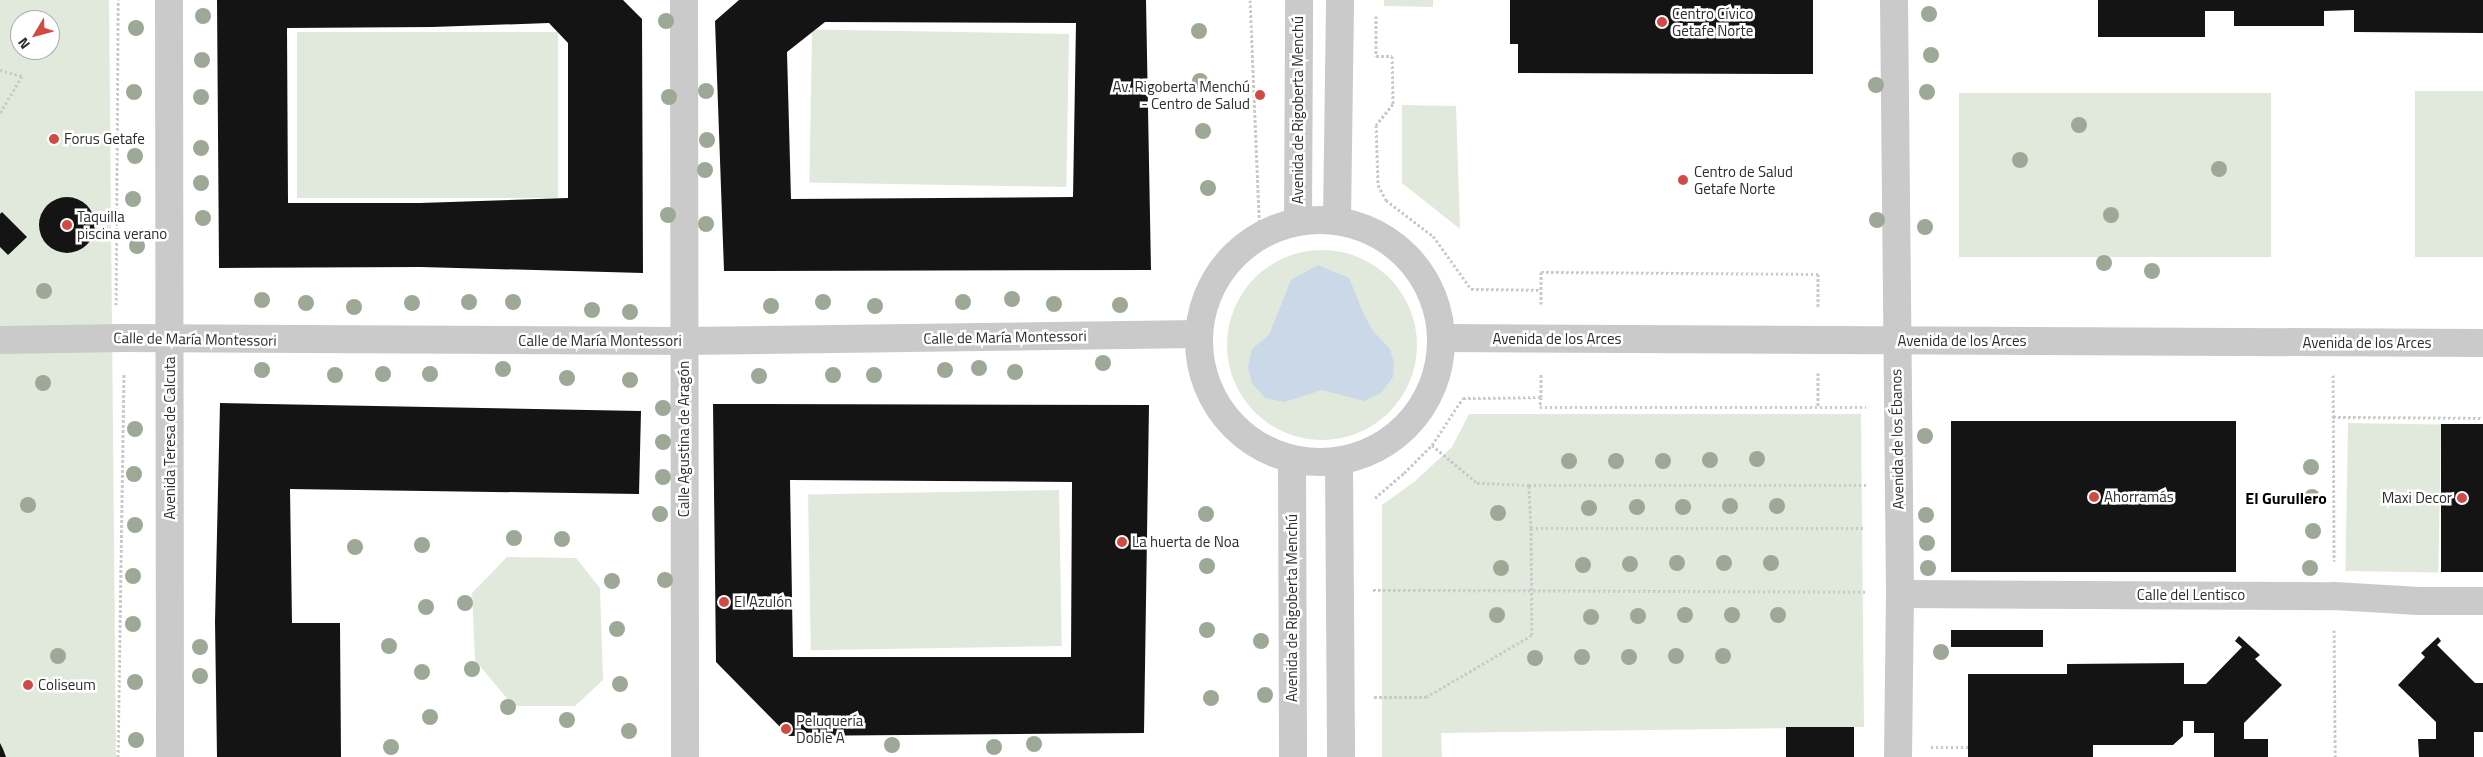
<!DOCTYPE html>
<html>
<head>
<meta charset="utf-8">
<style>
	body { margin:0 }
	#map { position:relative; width:2483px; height:757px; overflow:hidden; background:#fff; font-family:"Titillium Web",sans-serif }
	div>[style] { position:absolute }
	.green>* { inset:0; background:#e1e9dc; transform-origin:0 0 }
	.round { border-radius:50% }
	.water>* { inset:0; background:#cad8e7 }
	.building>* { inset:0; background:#141414; transform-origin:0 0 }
	.path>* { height:3px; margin-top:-1.5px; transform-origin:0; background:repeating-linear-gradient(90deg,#cacaca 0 2.5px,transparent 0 5px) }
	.minor>* { height:28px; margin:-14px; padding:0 14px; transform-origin:14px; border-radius:14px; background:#cacaca }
	.minor>.ring { margin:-14px; padding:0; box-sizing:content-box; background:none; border:28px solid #cacaca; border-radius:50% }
	.trees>* { width:16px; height:16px; margin:-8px; border-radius:50%; background:#9da996 }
	.dots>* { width:14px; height:14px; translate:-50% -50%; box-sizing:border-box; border:2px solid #fff; border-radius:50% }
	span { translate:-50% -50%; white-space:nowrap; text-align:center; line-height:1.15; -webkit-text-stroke:5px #fff; paint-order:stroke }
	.poi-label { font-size:15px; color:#2d2d2d }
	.left { translate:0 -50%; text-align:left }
	.right { translate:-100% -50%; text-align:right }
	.street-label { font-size:15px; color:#2d2d2d }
	.neighbourhood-label { font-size:16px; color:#000; font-weight:700 }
	.north { position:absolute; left:10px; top:10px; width:50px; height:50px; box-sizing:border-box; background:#fff; border:1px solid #ababab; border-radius:50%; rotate:233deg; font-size:14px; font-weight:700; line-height:20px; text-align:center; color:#2d2d2d }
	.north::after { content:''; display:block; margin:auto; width:18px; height:22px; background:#d04a43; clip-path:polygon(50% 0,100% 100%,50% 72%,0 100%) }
</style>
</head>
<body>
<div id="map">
	<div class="green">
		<i style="clip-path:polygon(evenodd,0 0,109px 0,116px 757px,0 757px,0 0,20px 20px,50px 20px,50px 50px,20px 50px,20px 20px)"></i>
		<i style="clip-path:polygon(1384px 0,1433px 0,1433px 7px,1384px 6px)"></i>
		<i style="left:558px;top:32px;width:166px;height:261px;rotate:90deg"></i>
		<i style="left:1069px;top:34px;width:153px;height:257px;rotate:91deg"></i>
		<i style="left:2415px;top:91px;width:68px;height:166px"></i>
		<i style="left:2271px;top:93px;width:164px;height:312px;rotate:90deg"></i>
		<i style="clip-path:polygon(1402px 105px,1456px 106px,1460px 229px,1402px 183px)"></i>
		<i class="round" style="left:1227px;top:250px;width:190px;height:190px"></i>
		<i style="clip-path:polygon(1469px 414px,1861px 414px,1864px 727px,1441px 733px,1442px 757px,1382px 757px,1382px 505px,1414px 482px,1452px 447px)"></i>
		<i style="left:2348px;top:423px;width:93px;height:148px;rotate:1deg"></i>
		<i style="left:1059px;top:490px;width:156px;height:251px;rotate:89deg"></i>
		<i style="clip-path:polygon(507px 557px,576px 558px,600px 588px,603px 680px,575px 706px,513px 706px,475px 660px,472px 593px)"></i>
	</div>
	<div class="water">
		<i style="clip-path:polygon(1318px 265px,1349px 278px,1365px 317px,1374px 332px,1390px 349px,1394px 363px,1393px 377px,1381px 393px,1364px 401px,1322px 390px,1284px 402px,1265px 398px,1252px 383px,1248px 367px,1252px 349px,1269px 335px,1291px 280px)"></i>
	</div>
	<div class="building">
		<i style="clip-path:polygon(evenodd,217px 0,623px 0,642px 19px,643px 273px,421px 267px,219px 268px,217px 0,549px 23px,568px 43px,568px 198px,420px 203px,288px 203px,287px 28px,432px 27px,549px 23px)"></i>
		<i style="clip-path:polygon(evenodd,739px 0,1146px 0,1151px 270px,724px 271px,715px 21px,739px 0,825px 22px,1076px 23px,1073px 197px,791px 199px,787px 52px,825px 22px)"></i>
		<i style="clip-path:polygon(1510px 0,1813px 0,1813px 74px,1518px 73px,1518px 44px,1510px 44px)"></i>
		<i style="clip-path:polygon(2098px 0,2483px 0,2483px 33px,2354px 32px,2354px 10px,2324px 11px,2324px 26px,2234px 26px,2234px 11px,2205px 11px,2205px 37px,2098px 37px)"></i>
		<i class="round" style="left:39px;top:197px;width:56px;height:56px"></i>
		<i style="clip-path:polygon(2px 212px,27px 237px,8px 255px,0 247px,0 214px)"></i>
		<i style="clip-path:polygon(220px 403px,641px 411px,639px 494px,290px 489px,292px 623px,340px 623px,341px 757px,217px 757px,215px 621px)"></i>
		<i style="clip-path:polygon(evenodd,713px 404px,1149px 405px,1144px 733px,789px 736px,716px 662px,713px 404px,790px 480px,1072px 482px,1071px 657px,793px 657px,790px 480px)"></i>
		<i style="left:1951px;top:421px;width:285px;height:151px"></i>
		<i style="left:2441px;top:424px;width:42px;height:148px"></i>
		<i style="left:1951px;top:630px;width:92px;height:17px"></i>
		<i style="clip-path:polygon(2239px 636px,2260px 655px,2255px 659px,2282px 685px,2244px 723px,2244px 739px,2268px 739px,2268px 757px,2214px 757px,2214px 733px,2194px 733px,2194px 721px,2183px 721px,2183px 736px,2173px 745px,2093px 745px,2093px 757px,1968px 757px,1968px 674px,2067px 674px,2067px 664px,2184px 663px,2184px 684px,2206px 684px,2242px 647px,2235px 641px)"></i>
		<i style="clip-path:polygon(2438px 637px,2441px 641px,2437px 645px,2475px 683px,2483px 683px,2483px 732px,2474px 732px,2474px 757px,2419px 757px,2418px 739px,2436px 739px,2436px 722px,2398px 685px,2425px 657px,2421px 653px)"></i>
		<i style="left:1854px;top:727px;width:30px;height:68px;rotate:90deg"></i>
		<i style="clip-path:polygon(0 743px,3px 749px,6px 757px,0 757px)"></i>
	</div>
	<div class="path">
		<i style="left:1250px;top:0;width:234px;rotate:87.6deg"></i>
		<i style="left:1376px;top:16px;width:40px;rotate:90deg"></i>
		<i style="left:1376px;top:56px;width:16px"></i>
		<i style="left:1392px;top:56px;width:48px;rotate:88.8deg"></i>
		<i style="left:1393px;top:104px;width:27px;rotate:129deg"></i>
		<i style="left:1376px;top:125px;width:60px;rotate:88.1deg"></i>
		<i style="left:1378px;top:185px;width:17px;rotate:62deg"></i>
		<i style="left:1386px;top:200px;width:59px;rotate:37.5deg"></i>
		<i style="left:1433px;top:236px;width:65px;rotate:54.4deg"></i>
		<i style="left:1471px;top:289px;width:70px;rotate:0.8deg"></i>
		<i style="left:0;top:70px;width:23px;rotate:15deg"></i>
		<i style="left:22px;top:76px;width:43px;rotate:120.7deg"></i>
		<i style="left:1541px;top:304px;width:32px;rotate:-90deg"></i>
		<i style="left:1541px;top:272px;width:277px;rotate:0.4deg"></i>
		<i style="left:1818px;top:274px;width:33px;rotate:90deg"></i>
		<i style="left:116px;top:305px;width:305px;rotate:-89.6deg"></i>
		<i style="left:1818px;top:373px;width:34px;rotate:90deg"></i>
		<i style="left:2333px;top:375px;width:186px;rotate:89.7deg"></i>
		<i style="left:1541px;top:397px;width:24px;rotate:-90deg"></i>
		<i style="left:2333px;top:417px;width:150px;rotate:0.4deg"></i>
		<i style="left:1432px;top:445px;width:56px;rotate:-56.6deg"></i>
		<i style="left:1463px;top:398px;width:78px;rotate:-0.7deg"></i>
		<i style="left:1541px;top:397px;width:10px;rotate:96deg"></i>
		<i style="left:1540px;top:407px;width:326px"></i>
		<i style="left:1375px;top:498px;width:38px;rotate:-41deg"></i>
		<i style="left:1404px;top:473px;width:40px;rotate:-45deg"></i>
		<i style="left:1432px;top:445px;width:59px;rotate:40.2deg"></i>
		<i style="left:1477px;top:483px;width:52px;rotate:2.2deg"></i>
		<i style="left:1531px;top:528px;width:43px;rotate:-92.7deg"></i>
		<i style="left:1529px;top:485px;width:337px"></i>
		<i style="left:1373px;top:590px;width:494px;rotate:0.2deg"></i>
		<i style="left:2334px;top:630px;width:127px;rotate:89.5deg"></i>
		<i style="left:1374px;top:697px;width:52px"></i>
		<i style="left:1426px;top:697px;width:123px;rotate:-30.3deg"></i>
		<i style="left:1532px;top:635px;width:107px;rotate:-90.5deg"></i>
		<i style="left:1531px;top:528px;width:335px"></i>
		<i style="left:1931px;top:747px;width:37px"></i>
		<i style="left:118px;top:757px;width:384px;rotate:-89.1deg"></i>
	</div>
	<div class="minor">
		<i style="left:169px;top:0;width:757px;rotate:89.92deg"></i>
		<i style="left:684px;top:0;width:757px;rotate:89.92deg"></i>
		<i style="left:1894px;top:0;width:594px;rotate:89.42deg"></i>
		<i style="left:1900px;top:594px;width:163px;rotate:90.7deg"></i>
		<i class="ring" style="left:1199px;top:220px;width:214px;height:214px"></i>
		<i style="left:1337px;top:220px;width:220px;rotate:-89.2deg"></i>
		<i style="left:1298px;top:221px;width:221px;rotate:-89.7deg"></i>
		<i style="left:1442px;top:338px;width:1041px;rotate:0.28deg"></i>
		<i style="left:0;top:340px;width:124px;rotate:-0.9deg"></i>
		<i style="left:124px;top:338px;width:561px;rotate:0.31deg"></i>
		<i style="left:685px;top:341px;width:514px;rotate:-0.78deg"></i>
		<i style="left:1292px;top:460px;width:297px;rotate:89.8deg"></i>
		<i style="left:1339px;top:462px;width:295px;rotate:89.6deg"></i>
		<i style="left:1900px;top:594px;width:434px;rotate:0.3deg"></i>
		<i style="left:2334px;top:596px;width:85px;rotate:3.4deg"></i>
		<i style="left:2419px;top:601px;width:64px"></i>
	</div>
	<div class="trees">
		<i style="left:1929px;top:14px"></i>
		<i style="left:203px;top:16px"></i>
		<i style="left:666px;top:21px"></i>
		<i style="left:136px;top:28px"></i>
		<i style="left:1199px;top:31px"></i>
		<i style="left:1931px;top:55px"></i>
		<i style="left:202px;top:60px"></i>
		<i style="left:1200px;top:81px"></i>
		<i style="left:1876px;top:85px"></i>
		<i style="left:706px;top:91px"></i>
		<i style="left:134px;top:92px"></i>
		<i style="left:1927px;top:92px"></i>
		<i style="left:201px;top:97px"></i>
		<i style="left:669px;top:97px"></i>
		<i style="left:2079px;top:125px"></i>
		<i style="left:1203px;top:131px"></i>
		<i style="left:707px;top:140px"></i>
		<i style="left:201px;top:148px"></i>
		<i style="left:135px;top:156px"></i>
		<i style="left:2020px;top:160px"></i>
		<i style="left:2219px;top:169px"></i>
		<i style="left:705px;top:170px"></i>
		<i style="left:201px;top:183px"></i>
		<i style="left:1208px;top:188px"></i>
		<i style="left:133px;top:199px"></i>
		<i style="left:668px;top:215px"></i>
		<i style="left:2111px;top:215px"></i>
		<i style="left:203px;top:218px"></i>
		<i style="left:1877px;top:220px"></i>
		<i style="left:706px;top:224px"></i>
		<i style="left:1925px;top:227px"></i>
		<i style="left:137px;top:246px"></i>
		<i style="left:2104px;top:263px"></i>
		<i style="left:2152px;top:271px"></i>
		<i style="left:44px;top:291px"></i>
		<i style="left:1012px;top:299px"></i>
		<i style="left:262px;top:300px"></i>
		<i style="left:469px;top:302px"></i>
		<i style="left:513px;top:302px"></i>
		<i style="left:823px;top:302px"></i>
		<i style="left:963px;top:302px"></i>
		<i style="left:306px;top:303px"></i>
		<i style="left:412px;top:303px"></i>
		<i style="left:1054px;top:304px"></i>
		<i style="left:1120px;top:305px"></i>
		<i style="left:771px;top:306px"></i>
		<i style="left:875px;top:306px"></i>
		<i style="left:354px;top:307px"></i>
		<i style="left:592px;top:310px"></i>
		<i style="left:630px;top:312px"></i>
		<i style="left:1103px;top:363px"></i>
		<i style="left:979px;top:368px"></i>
		<i style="left:503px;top:369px"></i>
		<i style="left:262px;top:370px"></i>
		<i style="left:945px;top:370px"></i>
		<i style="left:1015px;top:372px"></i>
		<i style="left:383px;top:374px"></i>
		<i style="left:430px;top:374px"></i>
		<i style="left:335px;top:375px"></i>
		<i style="left:833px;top:375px"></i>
		<i style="left:874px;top:375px"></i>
		<i style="left:759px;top:376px"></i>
		<i style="left:567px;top:378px"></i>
		<i style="left:630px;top:380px"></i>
		<i style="left:43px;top:383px"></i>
		<i style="left:663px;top:408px"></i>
		<i style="left:135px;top:429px"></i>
		<i style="left:1925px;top:436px"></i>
		<i style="left:663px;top:442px"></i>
		<i style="left:1757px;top:459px"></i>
		<i style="left:1710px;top:460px"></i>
		<i style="left:1569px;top:461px"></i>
		<i style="left:1616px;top:461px"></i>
		<i style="left:1663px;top:461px"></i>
		<i style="left:2311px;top:467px"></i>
		<i style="left:134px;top:474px"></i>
		<i style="left:663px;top:477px"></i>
		<i style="left:2312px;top:497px"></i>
		<i style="left:28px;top:505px"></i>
		<i style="left:1730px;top:506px"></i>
		<i style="left:1777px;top:506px"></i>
		<i style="left:1637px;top:507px"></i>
		<i style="left:1683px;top:507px"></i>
		<i style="left:1589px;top:508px"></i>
		<i style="left:1498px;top:513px"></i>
		<i style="left:660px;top:514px"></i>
		<i style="left:1206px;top:514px"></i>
		<i style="left:1926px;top:515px"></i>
		<i style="left:135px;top:525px"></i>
		<i style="left:2313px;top:531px"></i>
		<i style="left:514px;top:538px"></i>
		<i style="left:562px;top:539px"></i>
		<i style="left:1927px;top:543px"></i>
		<i style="left:422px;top:545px"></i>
		<i style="left:355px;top:547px"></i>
		<i style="left:1677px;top:563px"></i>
		<i style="left:1724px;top:563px"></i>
		<i style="left:1771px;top:563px"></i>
		<i style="left:1630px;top:564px"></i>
		<i style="left:1583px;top:565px"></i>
		<i style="left:1207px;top:566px"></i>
		<i style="left:1501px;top:568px"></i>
		<i style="left:1928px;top:568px"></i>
		<i style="left:2310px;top:568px"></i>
		<i style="left:133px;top:576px"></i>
		<i style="left:665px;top:580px"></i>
		<i style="left:612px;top:581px"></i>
		<i style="left:465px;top:603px"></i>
		<i style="left:426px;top:607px"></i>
		<i style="left:1497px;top:615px"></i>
		<i style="left:1685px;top:615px"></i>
		<i style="left:1732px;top:615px"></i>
		<i style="left:1778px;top:615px"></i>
		<i style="left:1638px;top:616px"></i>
		<i style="left:1591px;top:617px"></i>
		<i style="left:133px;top:624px"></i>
		<i style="left:617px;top:629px"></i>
		<i style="left:1207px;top:630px"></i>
		<i style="left:1261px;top:641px"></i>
		<i style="left:389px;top:646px"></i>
		<i style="left:200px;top:647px"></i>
		<i style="left:1941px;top:652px"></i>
		<i style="left:58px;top:656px"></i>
		<i style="left:1676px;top:656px"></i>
		<i style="left:1723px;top:656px"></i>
		<i style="left:1582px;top:657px"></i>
		<i style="left:1629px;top:657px"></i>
		<i style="left:1535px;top:658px"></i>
		<i style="left:472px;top:669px"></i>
		<i style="left:422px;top:672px"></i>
		<i style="left:200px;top:676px"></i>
		<i style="left:135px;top:682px"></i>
		<i style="left:620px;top:684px"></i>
		<i style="left:1265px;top:695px"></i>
		<i style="left:1211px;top:698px"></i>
		<i style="left:508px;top:707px"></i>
		<i style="left:430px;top:717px"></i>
		<i style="left:567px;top:720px"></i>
		<i style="left:629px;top:731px"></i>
		<i style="left:136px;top:740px"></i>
		<i style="left:1034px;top:744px"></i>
		<i style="left:892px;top:745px"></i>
		<i style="left:391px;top:747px"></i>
		<i style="left:994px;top:747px"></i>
	</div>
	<div class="dots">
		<i style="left:1662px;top:22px;background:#d04a43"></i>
		<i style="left:1260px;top:95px;background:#d04a43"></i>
		<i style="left:54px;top:139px;background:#d04a43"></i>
		<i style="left:1683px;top:180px;background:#d04a43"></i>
		<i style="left:67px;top:225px;background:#d04a43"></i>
		<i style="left:2094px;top:497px;background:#d04a43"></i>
		<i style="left:2462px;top:498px;background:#d04a43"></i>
		<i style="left:1122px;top:542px;background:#d04a43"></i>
		<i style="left:724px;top:602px;background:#d04a43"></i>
		<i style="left:28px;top:685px;background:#d04a43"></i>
		<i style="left:786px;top:729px;background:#d04a43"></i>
	</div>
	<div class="poi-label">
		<span class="left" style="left:1672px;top:22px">Centro Cívico<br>Getafe Norte</span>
		<span class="right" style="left:1250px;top:95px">Av. Rigoberta Menchú<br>- Centro de Salud</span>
		<span class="left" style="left:64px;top:139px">Forus Getafe</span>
		<span class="left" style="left:1694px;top:180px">Centro de Salud<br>Getafe Norte</span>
		<span class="left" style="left:77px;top:225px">Taquilla<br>piscina verano</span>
		<span class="left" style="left:2104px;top:497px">Ahorramás</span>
		<span class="right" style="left:2452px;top:498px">Maxi Decor</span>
		<span class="left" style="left:1132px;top:542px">La huerta de Noa</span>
		<span class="left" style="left:734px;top:602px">El Azulón</span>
		<span class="left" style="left:38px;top:685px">Coliseum</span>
		<span class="left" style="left:796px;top:729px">Peluquería<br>Doble A</span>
	</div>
	<div class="street-label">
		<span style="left:1298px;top:110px;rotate:-90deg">Avenida de Rigoberta Menchú</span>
		<span style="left:1005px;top:337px;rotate:-1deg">Calle de María Montessori</span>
		<span style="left:195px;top:339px;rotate:1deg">Calle de María Montessori</span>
		<span style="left:1557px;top:339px">Avenida de los Arces</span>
		<span style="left:600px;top:341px">Calle de María Montessori</span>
		<span style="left:1962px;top:341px">Avenida de los Arces</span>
		<span style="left:2367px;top:343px">Avenida de los Arces</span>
		<span style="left:170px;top:438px;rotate:-90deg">Avenida Teresa de Calcuta</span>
		<span style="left:684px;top:439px;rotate:-90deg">Calle Agustina de Aragón</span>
		<span style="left:1897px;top:439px;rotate:-91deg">Avenida de los Ébanos</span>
		<span style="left:2191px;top:595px">Calle del Lentisco</span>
		<span style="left:1292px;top:608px;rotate:-90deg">Avenida de Rigoberta Menchú</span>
	</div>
	<div class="neighbourhood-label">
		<span style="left:2286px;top:498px">El Gurullero</span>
	</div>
	<div class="north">N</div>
</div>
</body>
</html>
